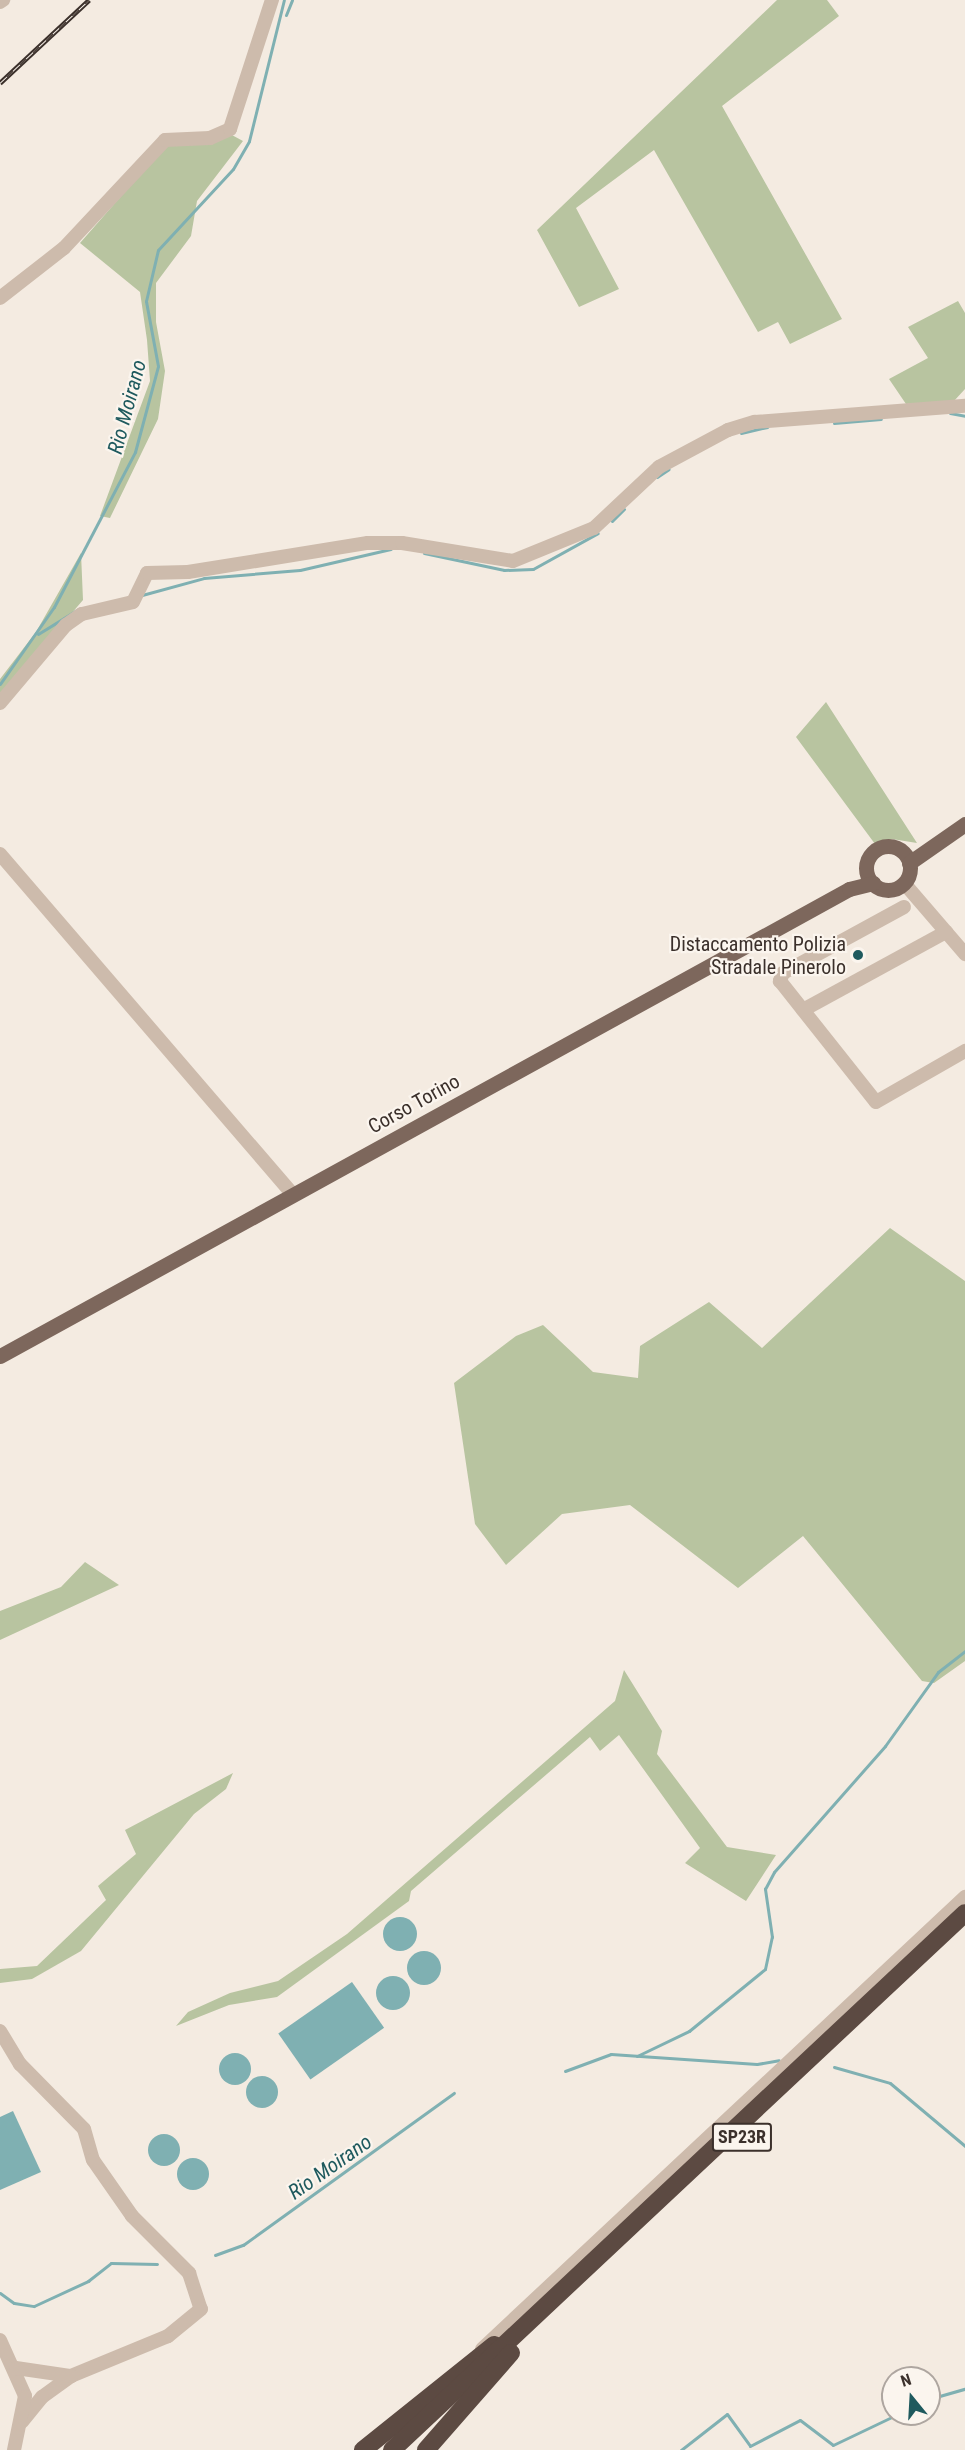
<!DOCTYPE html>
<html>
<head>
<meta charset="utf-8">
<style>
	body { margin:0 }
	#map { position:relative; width:965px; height:2450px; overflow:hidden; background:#f4ebe1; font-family:"Roboto Condensed",sans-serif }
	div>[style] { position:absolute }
	.green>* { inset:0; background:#b8c4a0 }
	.water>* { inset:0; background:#7fb0b2; transform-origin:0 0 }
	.round { border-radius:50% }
	.stream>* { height:3px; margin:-1.5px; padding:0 1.5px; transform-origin:1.5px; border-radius:1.5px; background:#7fb0b2 }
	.minor>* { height:14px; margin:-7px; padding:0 7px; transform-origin:7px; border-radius:7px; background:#cdbbac }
	.major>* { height:15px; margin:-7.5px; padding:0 7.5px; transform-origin:7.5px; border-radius:7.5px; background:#7d675c }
	.major>.ring { margin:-7.5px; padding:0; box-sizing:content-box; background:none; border:15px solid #7d675c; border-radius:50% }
	.highway>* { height:18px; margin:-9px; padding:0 9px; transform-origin:9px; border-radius:9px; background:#5c4a42 }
	.rail>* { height:5px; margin-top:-2.5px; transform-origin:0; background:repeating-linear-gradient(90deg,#fbf5ee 0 9px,#3b302b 0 18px); box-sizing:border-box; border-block:2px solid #3b302b }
	.dots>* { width:16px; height:16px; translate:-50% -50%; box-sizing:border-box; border:3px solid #fbf5ee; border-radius:50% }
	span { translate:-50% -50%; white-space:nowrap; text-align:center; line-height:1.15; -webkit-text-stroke:4.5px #fbf5ee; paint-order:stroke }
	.shield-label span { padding:2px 4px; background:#fbf5ee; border:2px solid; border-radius:4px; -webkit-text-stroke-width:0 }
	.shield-label { font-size:18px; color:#3b302b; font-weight:700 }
	.poi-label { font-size:20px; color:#3b302b }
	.right { translate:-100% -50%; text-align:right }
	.street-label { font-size:20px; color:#3b302b }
	.water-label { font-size:21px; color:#1f5a5e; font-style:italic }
	.north { position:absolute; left:881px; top:2366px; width:60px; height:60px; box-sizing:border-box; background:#fbf5ee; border:2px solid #aea6a0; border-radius:50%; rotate:342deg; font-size:16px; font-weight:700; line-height:24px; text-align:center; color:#3b302b }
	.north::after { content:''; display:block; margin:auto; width:21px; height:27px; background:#1f5a5e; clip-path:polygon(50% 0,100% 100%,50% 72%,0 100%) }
</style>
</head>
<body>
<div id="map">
	<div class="green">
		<i style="clip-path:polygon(777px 0,827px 0,839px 16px,722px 106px,842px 319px,790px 344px,778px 322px,758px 332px,654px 150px,576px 208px,619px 289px,579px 307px,537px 230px)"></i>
		<i style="clip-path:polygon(230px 134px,243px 141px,197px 201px,191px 236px,156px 283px,156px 322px,165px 371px,158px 419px,110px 518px,100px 516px,150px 381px,147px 340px,140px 292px,80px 243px,166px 145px)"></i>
		<i style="clip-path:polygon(958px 301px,965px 313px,965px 389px,954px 401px,906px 404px,889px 379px,928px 358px,908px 327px)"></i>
		<i style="clip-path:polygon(81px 553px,83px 600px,0 697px,0 679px,36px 632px)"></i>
		<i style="clip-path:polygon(826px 702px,917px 843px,892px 839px,875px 844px,796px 737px)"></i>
		<i style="clip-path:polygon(890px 1228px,965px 1281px,965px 1661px,934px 1683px,922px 1681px,803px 1536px,738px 1588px,630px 1505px,562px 1514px,506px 1565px,475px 1524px,454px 1383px,516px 1336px,543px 1325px,593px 1372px,638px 1378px,640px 1346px,709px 1302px,762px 1348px)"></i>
		<i style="clip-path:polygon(85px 1562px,119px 1585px,0 1640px,0 1611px,61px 1587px)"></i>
		<i style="clip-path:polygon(624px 1670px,662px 1731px,657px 1754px,727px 1847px,776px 1855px,746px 1901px,685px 1863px,700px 1848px,619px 1735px,600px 1751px,590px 1737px,411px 1891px,409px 1901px,277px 1997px,229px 2005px,176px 2026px,188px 2012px,230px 1993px,278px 1981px,347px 1934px,615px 1701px)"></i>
		<i style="clip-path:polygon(233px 1773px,226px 1789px,194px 1814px,81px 1951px,32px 1979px,0 1983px,0 1969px,37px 1966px,106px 1900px,98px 1886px,136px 1854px,125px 1830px)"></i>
	</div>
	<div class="water">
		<i class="round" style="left:383px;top:1917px;width:34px;height:34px"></i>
		<i class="round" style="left:407px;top:1951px;width:34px;height:34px"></i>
		<i class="round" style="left:376px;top:1976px;width:34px;height:34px"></i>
		<i style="left:352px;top:1982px;width:56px;height:90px;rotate:55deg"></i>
		<i class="round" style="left:219px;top:2053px;width:32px;height:32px"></i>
		<i class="round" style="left:246px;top:2076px;width:32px;height:32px"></i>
		<i style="clip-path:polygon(13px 2111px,41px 2172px,0 2190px,0 2117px)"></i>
		<i class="round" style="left:148px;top:2134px;width:32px;height:32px"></i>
		<i class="round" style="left:177px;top:2158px;width:32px;height:32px"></i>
	</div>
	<div class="stream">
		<i style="left:286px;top:15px;width:16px;rotate:-68deg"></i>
		<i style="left:950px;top:413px;width:15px;rotate:11deg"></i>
		<i style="left:834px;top:423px;width:47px;rotate:-4.9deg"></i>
		<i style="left:741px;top:433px;width:27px;rotate:-13deg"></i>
		<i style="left:657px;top:477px;width:14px;rotate:-34deg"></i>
		<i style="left:612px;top:521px;width:17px;rotate:-45deg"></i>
		<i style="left:424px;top:553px;width:82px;rotate:12deg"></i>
		<i style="left:504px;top:570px;width:29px;rotate:-2deg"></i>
		<i style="left:533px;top:569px;width:74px;rotate:-29deg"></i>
		<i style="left:142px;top:595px;width:64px;rotate:-15.3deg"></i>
		<i style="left:204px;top:578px;width:96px;rotate:-4.8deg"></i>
		<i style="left:300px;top:570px;width:93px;rotate:-13deg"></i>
		<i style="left:38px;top:634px;width:46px;rotate:-31.6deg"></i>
		<i style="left:0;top:684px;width:94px;rotate:-55deg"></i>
		<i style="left:54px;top:607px;width:175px;rotate:-62.4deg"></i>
		<i style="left:135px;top:452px;width:89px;rotate:-75deg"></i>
		<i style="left:158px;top:366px;width:66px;rotate:-100.5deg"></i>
		<i style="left:146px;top:301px;width:52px;rotate:-76.8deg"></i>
		<i style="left:158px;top:250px;width:110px;rotate:-47.2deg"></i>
		<i style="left:233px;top:169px;width:32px;rotate:-60deg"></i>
		<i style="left:249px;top:141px;width:145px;rotate:-76.1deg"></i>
		<i style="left:637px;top:2056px;width:58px;rotate:-25.7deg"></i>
		<i style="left:689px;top:2031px;width:98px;rotate:-39.2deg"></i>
		<i style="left:765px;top:1969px;width:33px;rotate:-78deg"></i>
		<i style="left:772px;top:1937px;width:49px;rotate:-98.3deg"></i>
		<i style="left:765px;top:1889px;width:19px;rotate:-62deg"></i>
		<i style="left:774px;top:1872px;width:168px;rotate:-48.6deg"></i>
		<i style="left:885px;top:1746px;width:91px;rotate:-54.4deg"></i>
		<i style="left:938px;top:1672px;width:34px;rotate:-38deg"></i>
		<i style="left:834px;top:2067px;width:58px;rotate:15.9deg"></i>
		<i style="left:890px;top:2083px;width:98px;rotate:40deg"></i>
		<i style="left:565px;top:2071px;width:49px;rotate:-20.3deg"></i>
		<i style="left:611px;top:2054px;width:146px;rotate:3.9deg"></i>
		<i style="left:757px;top:2064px;width:22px;rotate:-10deg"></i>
		<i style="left:215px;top:2255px;width:30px;rotate:-20deg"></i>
		<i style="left:243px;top:2245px;width:260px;rotate:-35.8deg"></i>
		<i style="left:0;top:2293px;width:17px;rotate:36deg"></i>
		<i style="left:14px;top:2303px;width:20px;rotate:9deg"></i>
		<i style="left:34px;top:2306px;width:60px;rotate:-24.8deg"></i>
		<i style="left:88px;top:2281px;width:29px;rotate:-38deg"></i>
		<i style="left:111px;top:2263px;width:46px;rotate:1.2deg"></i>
		<i style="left:929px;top:2399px;width:37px;rotate:-16deg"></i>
		<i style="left:681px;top:2450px;width:58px;rotate:-38deg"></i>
		<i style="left:727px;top:2414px;width:39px;rotate:54deg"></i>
		<i style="left:750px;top:2446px;width:56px;rotate:-27.5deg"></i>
		<i style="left:800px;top:2420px;width:41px;rotate:37.1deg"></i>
		<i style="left:833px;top:2445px;width:72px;rotate:-25.5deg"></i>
	</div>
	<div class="minor">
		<i style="left:0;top:2px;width:4px;rotate:-34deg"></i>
		<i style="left:0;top:298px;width:81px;rotate:-38deg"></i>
		<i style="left:64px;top:248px;width:148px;rotate:-46.9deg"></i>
		<i style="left:165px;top:140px;width:45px;rotate:-2.5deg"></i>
		<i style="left:210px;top:138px;width:22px;rotate:-24deg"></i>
		<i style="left:230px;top:129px;width:136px;rotate:-72deg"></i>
		<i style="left:0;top:703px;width:102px;rotate:-49.8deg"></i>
		<i style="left:66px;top:625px;width:19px;rotate:-35deg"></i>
		<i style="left:82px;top:614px;width:52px;rotate:-13.2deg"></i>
		<i style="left:133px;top:602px;width:32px;rotate:-64deg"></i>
		<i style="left:147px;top:573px;width:41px;rotate:-1.4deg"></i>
		<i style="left:188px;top:572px;width:182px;rotate:-9.2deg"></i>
		<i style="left:368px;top:543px;width:34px"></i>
		<i style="left:402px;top:543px;width:112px;rotate:9.2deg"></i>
		<i style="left:513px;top:561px;width:87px;rotate:-22.2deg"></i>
		<i style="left:594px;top:528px;width:89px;rotate:-43.2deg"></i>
		<i style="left:659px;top:467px;width:78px;rotate:-28.2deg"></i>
		<i style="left:728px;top:430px;width:28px;rotate:-17deg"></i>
		<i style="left:755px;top:422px;width:211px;rotate:-4.4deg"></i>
		<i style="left:0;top:854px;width:448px;rotate:49.3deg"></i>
		<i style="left:904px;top:883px;width:94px;rotate:49.3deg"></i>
		<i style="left:904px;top:907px;width:138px;rotate:151.4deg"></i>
		<i style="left:783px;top:973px;width:9px;rotate:111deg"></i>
		<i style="left:780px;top:981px;width:154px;rotate:51.6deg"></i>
		<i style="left:876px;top:1102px;width:103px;rotate:-29.8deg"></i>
		<i style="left:803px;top:1010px;width:163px;rotate:-28.6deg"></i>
		<i style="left:0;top:2031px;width:39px;rotate:59deg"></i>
		<i style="left:20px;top:2064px;width:91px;rotate:45.4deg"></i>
		<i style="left:84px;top:2129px;width:32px;rotate:74deg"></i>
		<i style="left:93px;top:2160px;width:68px;rotate:55.1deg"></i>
		<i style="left:132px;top:2216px;width:81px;rotate:45deg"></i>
		<i style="left:189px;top:2273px;width:38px;rotate:72deg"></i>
		<i style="left:201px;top:2309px;width:43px;rotate:140.7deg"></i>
		<i style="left:168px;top:2336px;width:105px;rotate:157.6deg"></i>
		<i style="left:71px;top:2376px;width:36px;rotate:144deg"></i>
		<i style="left:42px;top:2397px;width:32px;rotate:129deg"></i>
		<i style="left:0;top:2340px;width:61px;rotate:65.9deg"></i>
		<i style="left:25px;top:2396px;width:55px;rotate:101.5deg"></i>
		<i style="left:482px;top:2349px;width:662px;rotate:-43.1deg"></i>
		<i style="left:16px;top:2368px;width:56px;rotate:8.3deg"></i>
	</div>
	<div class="major">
		<i class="ring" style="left:866px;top:846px;width:29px;height:29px"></i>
		<i style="left:909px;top:863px;width:68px;rotate:-34.9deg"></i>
		<i style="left:0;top:1356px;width:969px;rotate:-28.81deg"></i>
		<i style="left:849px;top:889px;width:25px;rotate:-14deg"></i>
	</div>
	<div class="highway">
		<i style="left:363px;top:2450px;width:168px;rotate:-38.7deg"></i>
		<i style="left:392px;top:2450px;width:785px;rotate:-43.14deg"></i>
		<i style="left:426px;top:2450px;width:129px;rotate:-48.8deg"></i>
	</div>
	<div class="rail">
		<i style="left:0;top:83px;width:122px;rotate:-43deg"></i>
	</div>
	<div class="dots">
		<i style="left:858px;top:955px;background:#1f5a5e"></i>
	</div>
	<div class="shield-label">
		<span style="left:742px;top:2137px">SP23R</span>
	</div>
	<div class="poi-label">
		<span class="right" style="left:846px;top:956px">Distaccamento Polizia<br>Stradale Pinerolo</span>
	</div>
	<div class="street-label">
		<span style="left:414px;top:1104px;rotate:-29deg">Corso Torino</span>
	</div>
	<div class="water-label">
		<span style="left:127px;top:407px;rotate:-75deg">Rio Moirano</span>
		<span style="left:330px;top:2167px;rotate:-35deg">Rio Moirano</span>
	</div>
	<div class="north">N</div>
</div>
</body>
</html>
